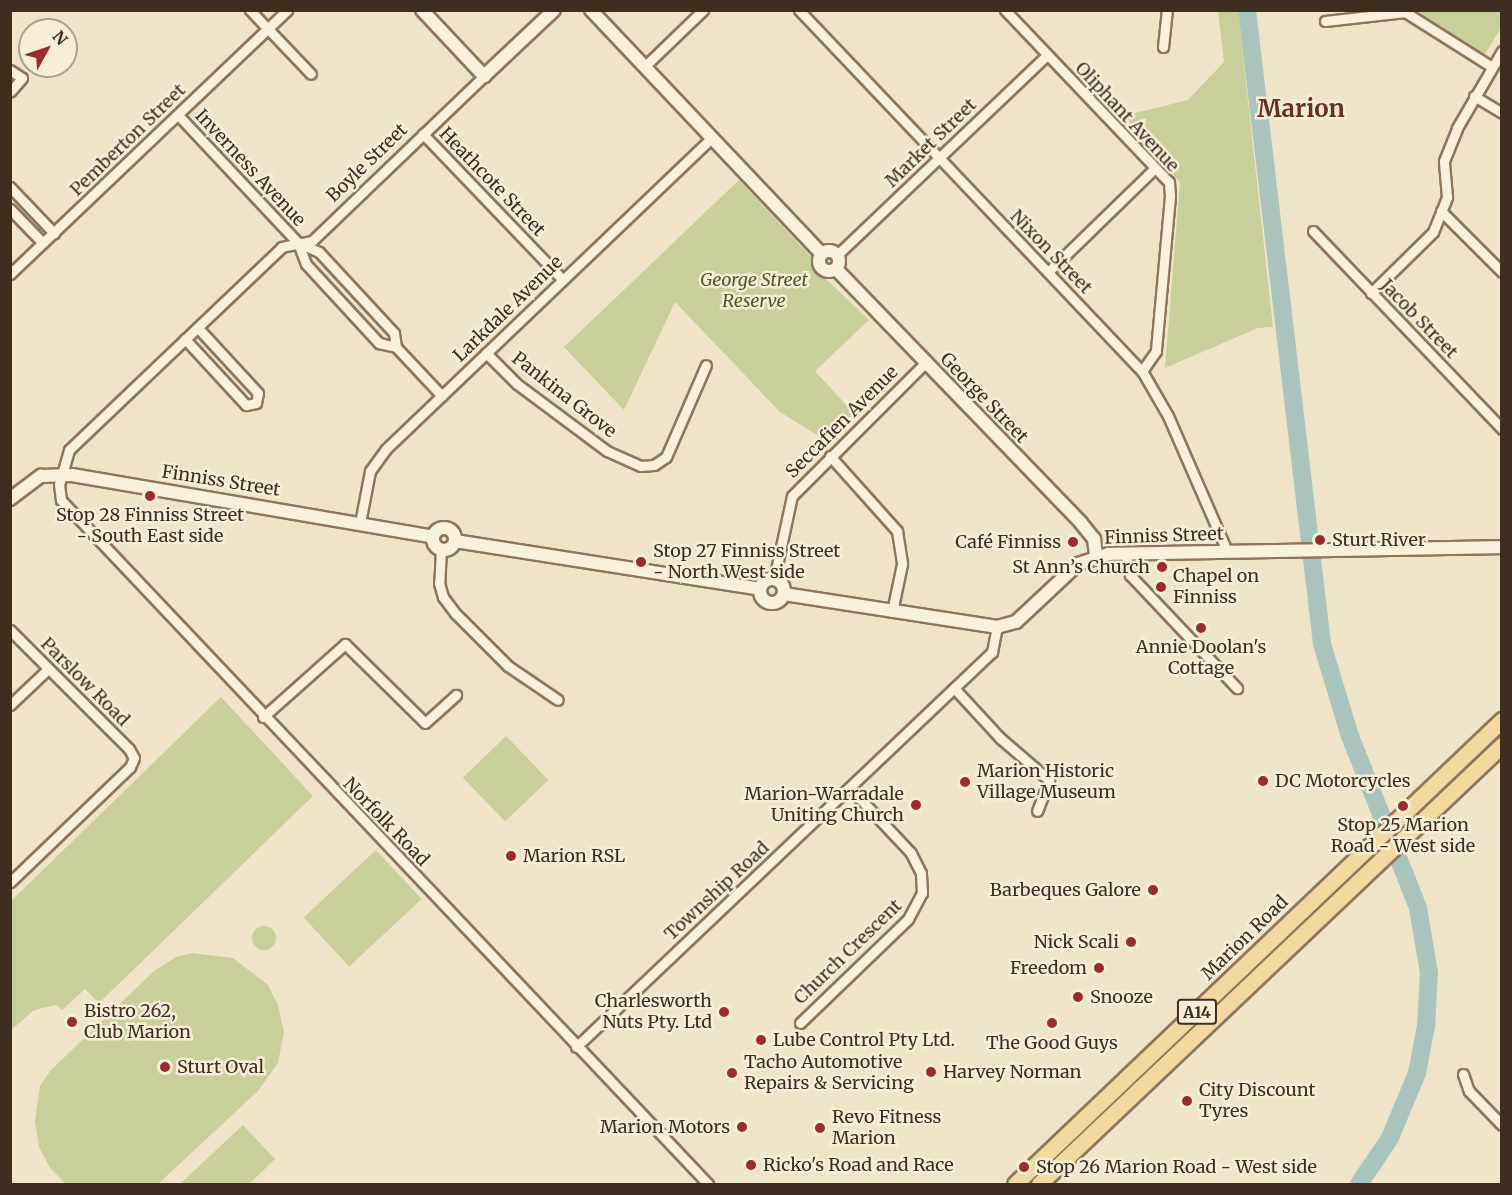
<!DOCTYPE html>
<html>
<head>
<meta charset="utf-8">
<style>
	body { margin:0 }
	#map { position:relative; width:1512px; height:1195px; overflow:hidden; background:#f0e4c8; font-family:Merriweather,serif }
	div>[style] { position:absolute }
	.green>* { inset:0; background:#c9cf9b; transform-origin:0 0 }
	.round { border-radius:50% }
	.river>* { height:18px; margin:-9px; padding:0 9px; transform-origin:9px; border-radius:9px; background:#a9c4bc }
	.roads { filter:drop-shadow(2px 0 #8d765c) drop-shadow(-2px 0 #8d765c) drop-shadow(0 2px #8d765c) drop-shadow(0 -2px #8d765c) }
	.minor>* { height:9px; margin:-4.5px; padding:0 4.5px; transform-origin:4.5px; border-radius:4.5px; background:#faf1dc }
	.tertiary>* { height:12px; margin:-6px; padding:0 6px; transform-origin:6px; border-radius:6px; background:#faf1dc }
	.tertiary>.ring { margin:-6px; padding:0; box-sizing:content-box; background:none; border:12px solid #faf1dc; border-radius:50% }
	.primary>* { height:15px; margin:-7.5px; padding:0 7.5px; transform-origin:7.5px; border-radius:7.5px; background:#f3d9a0 }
	.dots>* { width:16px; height:16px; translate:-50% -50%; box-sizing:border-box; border:3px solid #f7eed8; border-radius:50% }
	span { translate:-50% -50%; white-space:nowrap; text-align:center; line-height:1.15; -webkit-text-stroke:5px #f7eed8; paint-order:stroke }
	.shield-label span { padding:2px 4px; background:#f7eed8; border:2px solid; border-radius:4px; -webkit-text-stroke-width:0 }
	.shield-label { font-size:16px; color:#3d2e20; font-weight:700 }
	.street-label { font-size:18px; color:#3d2e20 }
	.park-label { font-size:18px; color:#4d5a26; font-style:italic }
	.poi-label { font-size:18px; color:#3d2e20 }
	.left { translate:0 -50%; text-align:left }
	.right { translate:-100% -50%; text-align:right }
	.district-label { font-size:24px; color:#6b2e1e; font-weight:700 }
	.frame { position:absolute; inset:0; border:12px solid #3d2e20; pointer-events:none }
	.north { position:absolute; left:18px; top:18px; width:60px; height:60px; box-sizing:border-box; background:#f7eed8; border:2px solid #ada18e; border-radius:50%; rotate:50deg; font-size:16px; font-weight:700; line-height:24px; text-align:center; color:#3d2e20 }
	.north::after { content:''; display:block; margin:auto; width:21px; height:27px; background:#9e2a2b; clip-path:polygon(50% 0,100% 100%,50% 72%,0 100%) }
</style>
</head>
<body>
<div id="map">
	<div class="green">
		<i style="clip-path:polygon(1218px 11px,1238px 11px,1273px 327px,1258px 328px,1165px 368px,1180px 182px,1118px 117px,1188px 100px,1224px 62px)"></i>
		<i style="clip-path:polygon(1412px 11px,1501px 11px,1501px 28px,1485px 54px)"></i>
		<i style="clip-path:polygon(739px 180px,812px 258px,823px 276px,869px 320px,815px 371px,856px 416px,828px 442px,780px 412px,675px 302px,624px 410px,564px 347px)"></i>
		<i style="clip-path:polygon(221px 697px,313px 796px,99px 1003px,85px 989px,62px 1010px,56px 1005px,34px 1010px,11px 1030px,11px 901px)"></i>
		<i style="left:506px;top:736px;width:61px;height:60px;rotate:46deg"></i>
		<i style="left:376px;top:850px;width:67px;height:99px;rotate:47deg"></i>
		<i class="round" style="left:252px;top:926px;width:24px;height:24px"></i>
		<i style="clip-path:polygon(192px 953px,233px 958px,268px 985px,278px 1005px,284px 1032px,278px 1063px,258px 1091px,158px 1184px,66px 1184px,50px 1168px,39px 1147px,35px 1121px,40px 1086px,50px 1071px,154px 971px,176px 957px)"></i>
		<i style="clip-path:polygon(243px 1125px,275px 1159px,249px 1184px,180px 1184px)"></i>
	</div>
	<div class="river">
		<i style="left:1247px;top:10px;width:638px;rotate:83.25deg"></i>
		<i style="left:1322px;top:644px;width:96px;rotate:73.1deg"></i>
		<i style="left:1350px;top:736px;width:185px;rotate:68.4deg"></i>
		<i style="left:1418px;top:908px;width:66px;rotate:80.4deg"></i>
		<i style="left:1429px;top:973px;width:53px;rotate:93.2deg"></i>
		<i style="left:1426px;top:1026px;width:48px;rotate:100.8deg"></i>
		<i style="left:1417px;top:1073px;width:70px;rotate:112.6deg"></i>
		<i style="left:1390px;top:1138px;width:55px;rotate:124deg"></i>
	</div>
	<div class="roads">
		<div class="minor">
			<i style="left:250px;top:10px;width:88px;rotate:46.4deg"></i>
			<i style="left:799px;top:10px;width:498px;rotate:46.5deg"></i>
			<i style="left:1142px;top:371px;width:52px;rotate:60deg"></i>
			<i style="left:1168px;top:416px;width:147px;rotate:66.4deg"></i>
			<i style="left:1005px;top:10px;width:238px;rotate:46.4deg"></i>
			<i style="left:1169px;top:182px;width:14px;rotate:86deg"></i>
			<i style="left:1170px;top:196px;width:156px;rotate:95.2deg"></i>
			<i style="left:1156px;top:351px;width:24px;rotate:125deg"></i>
			<i style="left:1325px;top:21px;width:81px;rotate:-6.4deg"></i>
			<i style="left:1405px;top:12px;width:103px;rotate:32.3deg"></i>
			<i style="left:1163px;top:47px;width:37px;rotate:-84deg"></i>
			<i style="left:644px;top:67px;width:82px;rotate:-44deg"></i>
			<i style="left:10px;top:70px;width:14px;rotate:34deg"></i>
			<i style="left:22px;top:78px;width:18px;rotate:131deg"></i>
			<i style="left:484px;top:76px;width:238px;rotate:136.2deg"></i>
			<i style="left:312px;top:241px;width:31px;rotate:169deg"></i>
			<i style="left:282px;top:247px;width:294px;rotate:136.4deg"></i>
			<i style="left:69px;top:450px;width:35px;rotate:106deg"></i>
			<i style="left:59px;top:484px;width:16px;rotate:83deg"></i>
			<i style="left:61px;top:500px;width:942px;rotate:46.59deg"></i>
			<i style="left:1474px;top:96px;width:33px;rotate:31deg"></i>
			<i style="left:178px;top:115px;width:175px;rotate:46.8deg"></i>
			<i style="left:298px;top:243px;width:22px;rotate:69deg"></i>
			<i style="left:306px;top:264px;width:108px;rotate:47.3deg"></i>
			<i style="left:379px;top:343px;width:17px;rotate:13deg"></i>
			<i style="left:396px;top:347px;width:67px;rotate:46.8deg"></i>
			<i style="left:423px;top:134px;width:201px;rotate:46.2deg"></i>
			<i style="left:10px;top:187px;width:64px;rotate:46.3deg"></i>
			<i style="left:10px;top:209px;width:47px;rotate:45.9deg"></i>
			<i style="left:1441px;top:211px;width:86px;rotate:45deg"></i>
			<i style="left:1313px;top:231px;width:274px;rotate:46.3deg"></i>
			<i style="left:301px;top:244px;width:20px;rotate:24deg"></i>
			<i style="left:319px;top:252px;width:110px;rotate:47.2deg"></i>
			<i style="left:394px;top:333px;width:14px;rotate:82deg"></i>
			<i style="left:837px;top:255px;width:290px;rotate:-43.6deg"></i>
			<i style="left:1048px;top:272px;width:149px;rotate:-44.2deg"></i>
			<i style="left:10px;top:274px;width:383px;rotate:-43.6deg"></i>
			<i style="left:1371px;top:293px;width:87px;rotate:-44.5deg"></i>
			<i style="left:1433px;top:232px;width:38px;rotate:-68deg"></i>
			<i style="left:1447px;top:197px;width:36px;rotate:-95deg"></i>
			<i style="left:1444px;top:161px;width:35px;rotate:-68deg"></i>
			<i style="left:1457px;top:128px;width:89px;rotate:-59.7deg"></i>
			<i style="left:185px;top:339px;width:90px;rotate:47.3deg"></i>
			<i style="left:246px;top:405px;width:10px;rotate:-11deg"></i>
			<i style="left:256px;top:403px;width:10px;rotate:-79deg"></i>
			<i style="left:258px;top:393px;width:88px;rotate:-132.7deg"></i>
			<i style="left:486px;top:353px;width:44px;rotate:45deg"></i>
			<i style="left:517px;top:384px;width:112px;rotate:36.7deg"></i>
			<i style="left:607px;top:451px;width:37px;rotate:24deg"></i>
			<i style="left:641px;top:466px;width:13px;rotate:-4deg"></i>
			<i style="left:654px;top:465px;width:14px;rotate:-34deg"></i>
			<i style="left:666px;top:457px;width:100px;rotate:-66.5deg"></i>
			<i style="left:830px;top:456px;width:101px;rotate:48.2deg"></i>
			<i style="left:897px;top:531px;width:33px;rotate:81deg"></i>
			<i style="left:902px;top:564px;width:49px;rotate:101.8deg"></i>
			<i style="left:360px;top:523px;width:53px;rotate:-79.1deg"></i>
			<i style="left:370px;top:471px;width:27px;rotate:-54deg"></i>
			<i style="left:386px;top:449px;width:450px;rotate:-43.7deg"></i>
			<i style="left:441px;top:550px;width:33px;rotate:93deg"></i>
			<i style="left:439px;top:583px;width:15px;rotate:74deg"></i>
			<i style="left:443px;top:597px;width:20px;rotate:53deg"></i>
			<i style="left:455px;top:613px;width:75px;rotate:45deg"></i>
			<i style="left:508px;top:666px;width:60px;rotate:34.2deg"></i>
			<i style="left:1125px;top:552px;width:24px;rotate:78deg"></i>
			<i style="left:1130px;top:575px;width:156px;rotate:46.6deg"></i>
			<i style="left:774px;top:579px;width:85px;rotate:-77.8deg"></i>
			<i style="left:792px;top:496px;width:188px;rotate:-45deg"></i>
			<i style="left:10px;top:630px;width:168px;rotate:45deg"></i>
			<i style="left:129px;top:749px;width:10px;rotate:61deg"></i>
			<i style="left:134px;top:758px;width:10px;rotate:114deg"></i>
			<i style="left:130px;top:767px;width:166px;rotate:136.2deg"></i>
			<i style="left:954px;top:688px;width:68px;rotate:47.4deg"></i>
			<i style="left:1000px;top:738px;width:65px;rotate:40.6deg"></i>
			<i style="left:1049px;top:780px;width:33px;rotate:111deg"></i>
			<i style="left:10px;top:705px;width:52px;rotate:-43.5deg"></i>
			<i style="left:263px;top:717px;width:110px;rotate:-41.7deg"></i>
			<i style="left:345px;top:644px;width:112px;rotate:44.6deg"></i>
			<i style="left:425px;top:723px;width:42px;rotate:-42.1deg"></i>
			<i style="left:800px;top:1023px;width:150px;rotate:-43.9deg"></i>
			<i style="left:908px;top:919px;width:30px;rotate:-62deg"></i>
			<i style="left:922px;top:893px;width:20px;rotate:-93deg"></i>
			<i style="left:921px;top:873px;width:22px;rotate:-117deg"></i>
			<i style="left:911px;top:853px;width:89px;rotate:-133.2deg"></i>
			<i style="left:576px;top:1047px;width:574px;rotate:-43.52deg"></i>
			<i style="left:992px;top:652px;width:25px;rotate:-79deg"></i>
			<i style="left:1463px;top:1074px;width:18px;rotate:71deg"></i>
			<i style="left:1469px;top:1091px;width:47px;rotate:45.9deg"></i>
		</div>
		<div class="tertiary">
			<i style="left:422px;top:10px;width:91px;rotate:46.8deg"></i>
			<i style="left:484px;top:76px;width:96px;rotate:-43.3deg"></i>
			<i style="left:591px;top:10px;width:336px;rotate:46.6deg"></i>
			<i class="ring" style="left:819px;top:251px;width:8px;height:8px"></i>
			<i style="left:836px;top:269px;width:353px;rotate:46deg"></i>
			<i style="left:1081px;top:523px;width:21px;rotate:51deg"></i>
			<i style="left:1094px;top:539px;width:17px;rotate:83deg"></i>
			<i style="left:10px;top:499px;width:39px;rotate:-37deg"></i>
			<i style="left:41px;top:476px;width:31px;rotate:-2deg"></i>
			<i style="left:72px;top:475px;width:366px;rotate:9.7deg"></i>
			<i class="ring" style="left:433px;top:528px;width:10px;height:10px"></i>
			<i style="left:455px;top:541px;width:309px;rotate:8.9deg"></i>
			<i class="ring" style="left:760px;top:579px;width:12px;height:12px"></i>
			<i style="left:784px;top:594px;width:216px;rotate:8.8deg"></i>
			<i style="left:997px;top:627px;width:20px;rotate:-15deg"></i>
			<i style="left:1016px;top:622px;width:85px;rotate:-43.1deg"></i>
			<i style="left:1078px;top:564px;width:32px;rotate:-18deg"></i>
			<i style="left:1108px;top:554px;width:394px;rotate:-1deg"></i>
		</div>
		<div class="primary">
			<i style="left:1015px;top:1184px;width:673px;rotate:-43.61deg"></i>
			<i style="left:1039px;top:1184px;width:638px;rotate:-43.48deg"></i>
		</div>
	</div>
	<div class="dots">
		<i style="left:150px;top:496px;background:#9e2a2b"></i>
		<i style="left:1320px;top:540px;background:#9e2a2b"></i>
		<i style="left:1073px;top:542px;background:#9e2a2b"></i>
		<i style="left:641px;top:562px;background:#9e2a2b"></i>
		<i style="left:1162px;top:567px;background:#9e2a2b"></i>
		<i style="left:1161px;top:587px;background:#9e2a2b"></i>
		<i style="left:1201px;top:628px;background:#9e2a2b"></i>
		<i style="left:1263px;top:781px;background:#9e2a2b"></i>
		<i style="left:965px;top:782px;background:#9e2a2b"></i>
		<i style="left:916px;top:805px;background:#9e2a2b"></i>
		<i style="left:1403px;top:806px;background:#9e2a2b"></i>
		<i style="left:511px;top:856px;background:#9e2a2b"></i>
		<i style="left:1153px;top:890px;background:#9e2a2b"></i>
		<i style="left:1131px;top:942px;background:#9e2a2b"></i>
		<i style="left:1099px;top:968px;background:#9e2a2b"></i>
		<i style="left:1078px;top:997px;background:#9e2a2b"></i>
		<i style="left:724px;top:1012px;background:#9e2a2b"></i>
		<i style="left:72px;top:1022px;background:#9e2a2b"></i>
		<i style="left:1052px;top:1023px;background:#9e2a2b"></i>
		<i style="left:761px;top:1040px;background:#9e2a2b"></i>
		<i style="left:165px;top:1067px;background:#9e2a2b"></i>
		<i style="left:931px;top:1072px;background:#9e2a2b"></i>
		<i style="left:732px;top:1073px;background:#9e2a2b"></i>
		<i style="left:1187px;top:1101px;background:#9e2a2b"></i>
		<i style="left:742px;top:1127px;background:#9e2a2b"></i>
		<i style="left:820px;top:1128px;background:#9e2a2b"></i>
		<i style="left:751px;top:1165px;background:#9e2a2b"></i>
		<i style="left:1024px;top:1167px;background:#9e2a2b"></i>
	</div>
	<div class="shield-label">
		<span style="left:1197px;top:1012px">A14</span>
	</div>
	<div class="street-label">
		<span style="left:1127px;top:117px;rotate:47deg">Oliphant Avenue</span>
		<span style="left:128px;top:140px;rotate:-44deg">Pemberton Street</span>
		<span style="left:931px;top:143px;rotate:-44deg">Market Street</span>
		<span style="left:367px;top:163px;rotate:-44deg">Boyle Street</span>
		<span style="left:250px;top:168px;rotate:47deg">Inverness Avenue</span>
		<span style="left:492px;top:182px;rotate:46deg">Heathcote Street</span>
		<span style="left:1051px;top:252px;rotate:46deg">Nixon Street</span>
		<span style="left:508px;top:309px;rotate:-44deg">Larkdale Avenue</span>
		<span style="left:1419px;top:319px;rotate:46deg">Jacob Street</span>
		<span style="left:564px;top:395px;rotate:38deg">Pankina Grove</span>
		<span style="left:984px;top:398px;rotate:46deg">George Street</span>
		<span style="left:842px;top:422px;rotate:-45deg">Seccafien Avenue</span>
		<span style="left:221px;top:481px;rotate:9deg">Finniss Street</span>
		<span style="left:1164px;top:536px;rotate:-2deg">Finniss Street</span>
		<span style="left:85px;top:682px;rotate:45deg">Parslow Road</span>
		<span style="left:386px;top:822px;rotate:46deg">Norfolk Road</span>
		<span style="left:717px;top:891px;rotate:-43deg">Township Road</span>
		<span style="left:1245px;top:938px;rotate:-44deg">Marion Road</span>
		<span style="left:848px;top:952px;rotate:-44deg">Church Crescent</span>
	</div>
	<div class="park-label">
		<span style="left:754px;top:291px">George Street<br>Reserve</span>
	</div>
	<div class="poi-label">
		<span style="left:150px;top:526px">Stop 28 Finniss Street<br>- South East side</span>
		<span class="left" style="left:1332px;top:540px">Sturt River</span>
		<span class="right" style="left:1061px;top:542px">Café Finniss</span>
		<span class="left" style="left:653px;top:562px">Stop 27 Finniss Street<br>- North West side</span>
		<span class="right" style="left:1150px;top:567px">St Ann’s Church</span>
		<span class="left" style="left:1173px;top:587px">Chapel on<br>Finniss</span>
		<span style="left:1201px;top:658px">Annie Doolan's<br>Cottage</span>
		<span class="left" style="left:977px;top:782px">Marion Historic<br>Village Museum</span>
		<span class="left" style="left:1275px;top:781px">DC Motorcycles</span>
		<span class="right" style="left:904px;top:805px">Marion-Warradale<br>Uniting Church</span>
		<span style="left:1403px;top:836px">Stop 25 Marion<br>Road - West side</span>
		<span class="left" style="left:523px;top:856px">Marion RSL</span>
		<span class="right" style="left:1141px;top:890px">Barbeques Galore</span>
		<span class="right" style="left:1119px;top:942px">Nick Scali</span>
		<span class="right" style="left:1087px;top:968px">Freedom</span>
		<span class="left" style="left:1090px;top:997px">Snooze</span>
		<span class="right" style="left:712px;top:1012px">Charlesworth<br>Nuts Pty. Ltd</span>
		<span class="left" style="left:84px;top:1022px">Bistro 262,<br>Club Marion</span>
		<span class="left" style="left:773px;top:1040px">Lube Control Pty Ltd.</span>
		<span style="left:1052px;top:1043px">The Good Guys</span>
		<span class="left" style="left:744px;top:1073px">Tacho Automotive<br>Repairs &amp; Servicing</span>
		<span class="left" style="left:177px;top:1067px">Sturt Oval</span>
		<span class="left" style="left:943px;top:1072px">Harvey Norman</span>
		<span class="left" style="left:1199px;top:1101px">City Discount<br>Tyres</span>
		<span class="left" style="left:832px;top:1128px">Revo Fitness<br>Marion</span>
		<span class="right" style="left:730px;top:1127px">Marion Motors</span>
		<span class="left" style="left:763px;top:1165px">Ricko's Road and Race</span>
		<span class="left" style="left:1036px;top:1167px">Stop 26 Marion Road - West side</span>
	</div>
	<div class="district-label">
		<span style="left:1301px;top:109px">Marion</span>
	</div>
	<div class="frame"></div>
	<div class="north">N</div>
</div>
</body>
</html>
